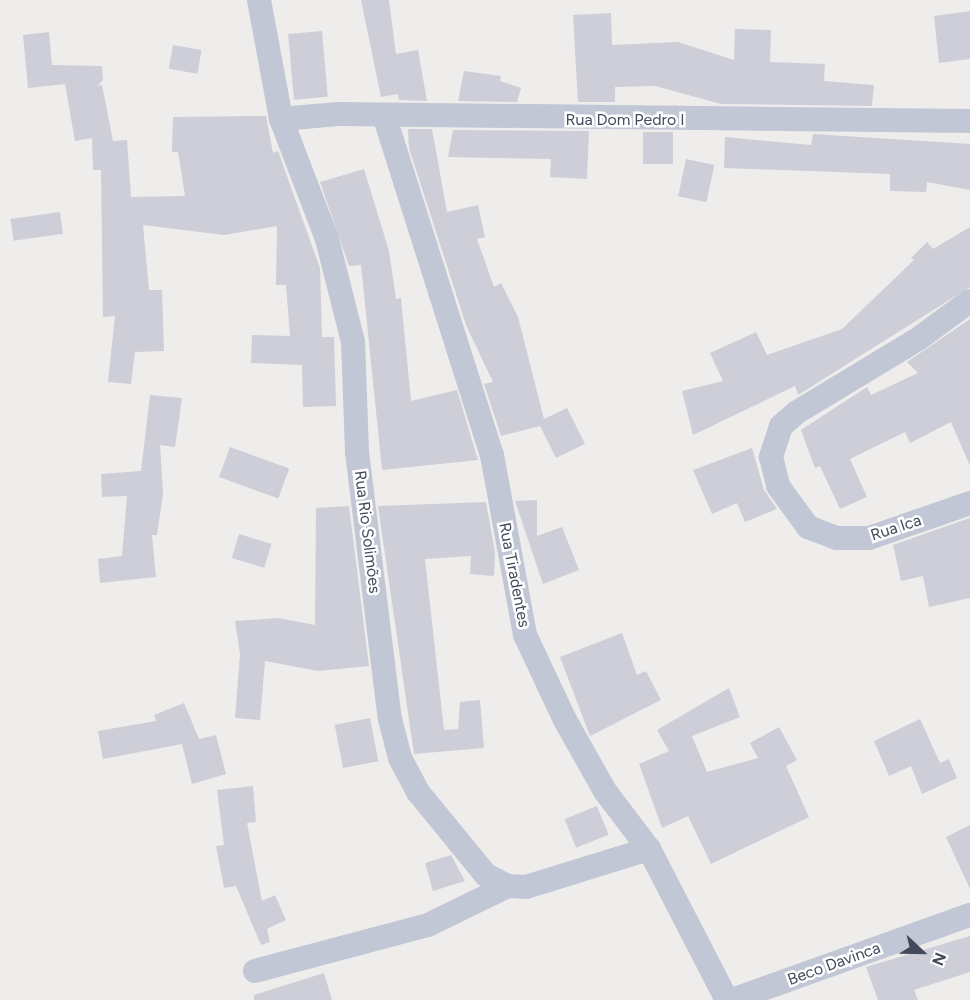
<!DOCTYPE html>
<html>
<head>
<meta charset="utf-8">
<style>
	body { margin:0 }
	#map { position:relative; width:970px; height:1000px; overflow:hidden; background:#efecec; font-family:Figtree,sans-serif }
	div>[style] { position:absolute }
	.building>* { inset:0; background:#cdced8; transform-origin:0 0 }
	.minor>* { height:24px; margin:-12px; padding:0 12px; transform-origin:12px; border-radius:12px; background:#c1c7d5 }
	span { translate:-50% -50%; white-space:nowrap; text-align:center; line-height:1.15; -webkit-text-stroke:5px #fff; paint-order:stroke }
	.street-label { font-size:16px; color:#434a5b }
	.north { position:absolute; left:892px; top:922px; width:60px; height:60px; -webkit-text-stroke:4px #fff; paint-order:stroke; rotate:112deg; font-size:16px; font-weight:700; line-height:24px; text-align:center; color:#434a5b }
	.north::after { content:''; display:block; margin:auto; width:21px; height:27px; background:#434a5b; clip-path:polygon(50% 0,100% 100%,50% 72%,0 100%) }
</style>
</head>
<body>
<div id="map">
	<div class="building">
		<i style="clip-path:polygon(361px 0,389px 0,396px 54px,418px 50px,427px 101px,399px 100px,398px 94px,381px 97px)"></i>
		<i style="clip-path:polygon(970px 11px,970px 59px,939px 63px,934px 16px)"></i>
		<i style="clip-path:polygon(611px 13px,612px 45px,678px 42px,734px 60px,735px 29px,771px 30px,770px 62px,825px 64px,824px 81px,874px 85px,872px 106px,721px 104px,655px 86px,615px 87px,615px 102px,578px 102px,573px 15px)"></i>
		<i style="left:322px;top:31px;width:66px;height:34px;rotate:85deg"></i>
		<i style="clip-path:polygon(49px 32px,52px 65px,102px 66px,103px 80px,98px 86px,102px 85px,113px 141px,127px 140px,131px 197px,185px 196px,178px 152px,172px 152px,173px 117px,266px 116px,273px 153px,278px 151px,320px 268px,322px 337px,334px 337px,336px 406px,303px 407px,302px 365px,251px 363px,252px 335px,290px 336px,286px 285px,276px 285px,277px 226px,224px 235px,143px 225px,149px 290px,162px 290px,164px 351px,135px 352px,131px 384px,108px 382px,115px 316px,103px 317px,101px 170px,93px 170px,92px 138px,75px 141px,65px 84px,28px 88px,23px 35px)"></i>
		<i style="left:173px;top:45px;width:29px;height:24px;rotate:10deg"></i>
		<i style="clip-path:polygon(464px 71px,501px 76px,500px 81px,521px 88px,517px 102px,458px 101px)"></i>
		<i style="clip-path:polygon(408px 129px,432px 129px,447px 212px,478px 205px,485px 237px,477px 239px,494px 287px,501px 283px,518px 317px,544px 419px,567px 408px,585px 444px,556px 458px,540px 426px,501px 436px,484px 384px,493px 382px,466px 325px,409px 148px)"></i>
		<i style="clip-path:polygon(453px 130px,589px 131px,587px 179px,550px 177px,551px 159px,448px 157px)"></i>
		<i style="left:643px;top:132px;width:30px;height:32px"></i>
		<i style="clip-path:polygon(813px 134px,970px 144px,970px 190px,927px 182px,926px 192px,890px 191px,890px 174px,724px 168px,725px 137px,811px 145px)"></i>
		<i style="left:686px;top:159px;width:29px;height:38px;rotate:12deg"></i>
		<i style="clip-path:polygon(364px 169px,389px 251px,396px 299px,401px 298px,411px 401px,457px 390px,478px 460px,382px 470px,361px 265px,349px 266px,320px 182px)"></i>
		<i style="left:60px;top:212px;width:22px;height:50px;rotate:82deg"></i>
		<i style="clip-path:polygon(970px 227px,970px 287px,798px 395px,795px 386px,693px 435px,682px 391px,723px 381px,710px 353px,756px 332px,767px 355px,842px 329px,914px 260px,911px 258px,927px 242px,933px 249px)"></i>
		<i style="clip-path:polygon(970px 319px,970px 466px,951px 422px,910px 443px,905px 432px,850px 459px,867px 497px,840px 509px,820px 466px,815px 468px,801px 430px,867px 387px,871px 395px,918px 373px,907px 362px)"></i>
		<i style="clip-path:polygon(150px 395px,182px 398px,175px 447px,160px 445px,163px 494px,157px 535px,152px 535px,156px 577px,100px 583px,98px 559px,122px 556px,127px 496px,102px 497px,101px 474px,141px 471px)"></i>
		<i style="left:230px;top:447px;width:63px;height:32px;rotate:20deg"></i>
		<i style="clip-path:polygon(752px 448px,764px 490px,777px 509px,745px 522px,737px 503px,712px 514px,693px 470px)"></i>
		<i style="clip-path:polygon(537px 500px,537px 536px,562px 527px,579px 570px,543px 584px,515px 501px)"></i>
		<i style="clip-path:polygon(486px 502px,495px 552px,494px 576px,470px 574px,471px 556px,425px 559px,444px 730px,458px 729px,460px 702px,480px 700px,484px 748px,414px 754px,378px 506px)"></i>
		<i style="clip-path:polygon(349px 506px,369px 666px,318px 671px,265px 661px,260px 720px,235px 718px,240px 654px,235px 621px,278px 618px,315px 625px,316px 508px)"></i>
		<i style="clip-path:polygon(970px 518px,970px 598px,929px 607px,923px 576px,901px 581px,893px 545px)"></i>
		<i style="left:239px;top:534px;width:34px;height:25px;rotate:17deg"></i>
		<i style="clip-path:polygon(622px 633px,637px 675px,646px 671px,661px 700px,590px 736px,560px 657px)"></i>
		<i style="clip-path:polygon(729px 688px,740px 717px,692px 736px,707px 772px,758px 758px,750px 743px,779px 727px,797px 760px,786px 766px,809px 817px,711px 864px,688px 816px,662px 828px,639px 764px,669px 751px,657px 730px)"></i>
		<i style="clip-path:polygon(184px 703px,199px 739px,216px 735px,226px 774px,192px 784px,182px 744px,103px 759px,98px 731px,156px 721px,154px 715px)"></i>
		<i style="left:370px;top:718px;width:44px;height:36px;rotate:79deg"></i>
		<i style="clip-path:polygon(920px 719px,940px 763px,949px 759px,957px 778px,922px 794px,911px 766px,889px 776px,874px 741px)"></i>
		<i style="clip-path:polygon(253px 786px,256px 822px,247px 823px,262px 901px,275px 895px,286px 920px,267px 929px,270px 942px,261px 945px,236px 886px,224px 888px,216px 846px,224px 845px,217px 790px)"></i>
		<i style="left:597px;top:806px;width:31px;height:35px;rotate:68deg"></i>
		<i style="clip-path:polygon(970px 825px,970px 889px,946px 837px)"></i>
		<i style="clip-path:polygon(451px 855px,465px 881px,433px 891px,425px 863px)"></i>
		<i style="clip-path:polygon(970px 936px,970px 972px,914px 990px,918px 1000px,878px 1000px,866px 967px)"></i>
		<i style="clip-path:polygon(324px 973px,332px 1000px,254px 1000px,254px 995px)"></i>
	</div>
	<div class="minor">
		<i style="left:259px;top:0;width:121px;rotate:79.5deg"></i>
		<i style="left:281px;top:119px;width:129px;rotate:69deg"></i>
		<i style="left:327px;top:239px;width:106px;rotate:75.8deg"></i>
		<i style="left:353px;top:342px;width:110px;rotate:87.9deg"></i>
		<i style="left:357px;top:452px;width:269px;rotate:83deg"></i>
		<i style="left:390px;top:719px;width:40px;rotate:75.6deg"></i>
		<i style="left:400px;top:758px;width:38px;rotate:62deg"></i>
		<i style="left:418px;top:792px;width:107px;rotate:50.7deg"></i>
		<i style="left:486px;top:875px;width:25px;rotate:27deg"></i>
		<i style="left:508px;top:886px;width:18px;rotate:3deg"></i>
		<i style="left:526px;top:887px;width:129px;rotate:-17.2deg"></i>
		<i style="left:384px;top:115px;width:357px;rotate:72.4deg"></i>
		<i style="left:492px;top:455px;width:183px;rotate:79.6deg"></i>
		<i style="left:525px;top:635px;width:94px;rotate:64.8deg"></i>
		<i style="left:565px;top:720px;width:81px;rotate:60.6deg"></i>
		<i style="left:605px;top:791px;width:73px;rotate:52.8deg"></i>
		<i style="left:649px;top:849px;width:170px;rotate:62.7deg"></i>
		<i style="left:281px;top:119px;width:57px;rotate:-5deg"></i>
		<i style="left:338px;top:114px;width:632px;rotate:0.63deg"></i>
		<i style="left:970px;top:301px;width:64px;rotate:143.8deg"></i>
		<i style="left:918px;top:339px;width:143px;rotate:148.8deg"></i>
		<i style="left:796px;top:413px;width:20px;rotate:139deg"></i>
		<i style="left:781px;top:426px;width:33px;rotate:108deg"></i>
		<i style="left:771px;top:457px;width:30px;rotate:76deg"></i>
		<i style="left:778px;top:486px;width:51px;rotate:53.8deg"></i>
		<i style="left:808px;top:527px;width:31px;rotate:21deg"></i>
		<i style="left:837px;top:538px;width:32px"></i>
		<i style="left:869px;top:538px;width:107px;rotate:-19.1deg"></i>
		<i style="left:255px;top:971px;width:179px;rotate:-14.9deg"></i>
		<i style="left:428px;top:925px;width:89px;rotate:-26deg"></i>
		<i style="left:732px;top:1000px;width:253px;rotate:-19.7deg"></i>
	</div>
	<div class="street-label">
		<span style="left:625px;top:120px">Rua Dom Pedro I</span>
		<span style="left:896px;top:528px;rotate:-18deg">Rua Ica</span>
		<span style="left:367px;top:532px;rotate:83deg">Rua Rio Solimões</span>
		<span style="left:514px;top:575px;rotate:79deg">Rua Tiradentes</span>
		<span style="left:834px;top:964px;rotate:-20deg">Beco Davinca</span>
	</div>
	<div class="north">N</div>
</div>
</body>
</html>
